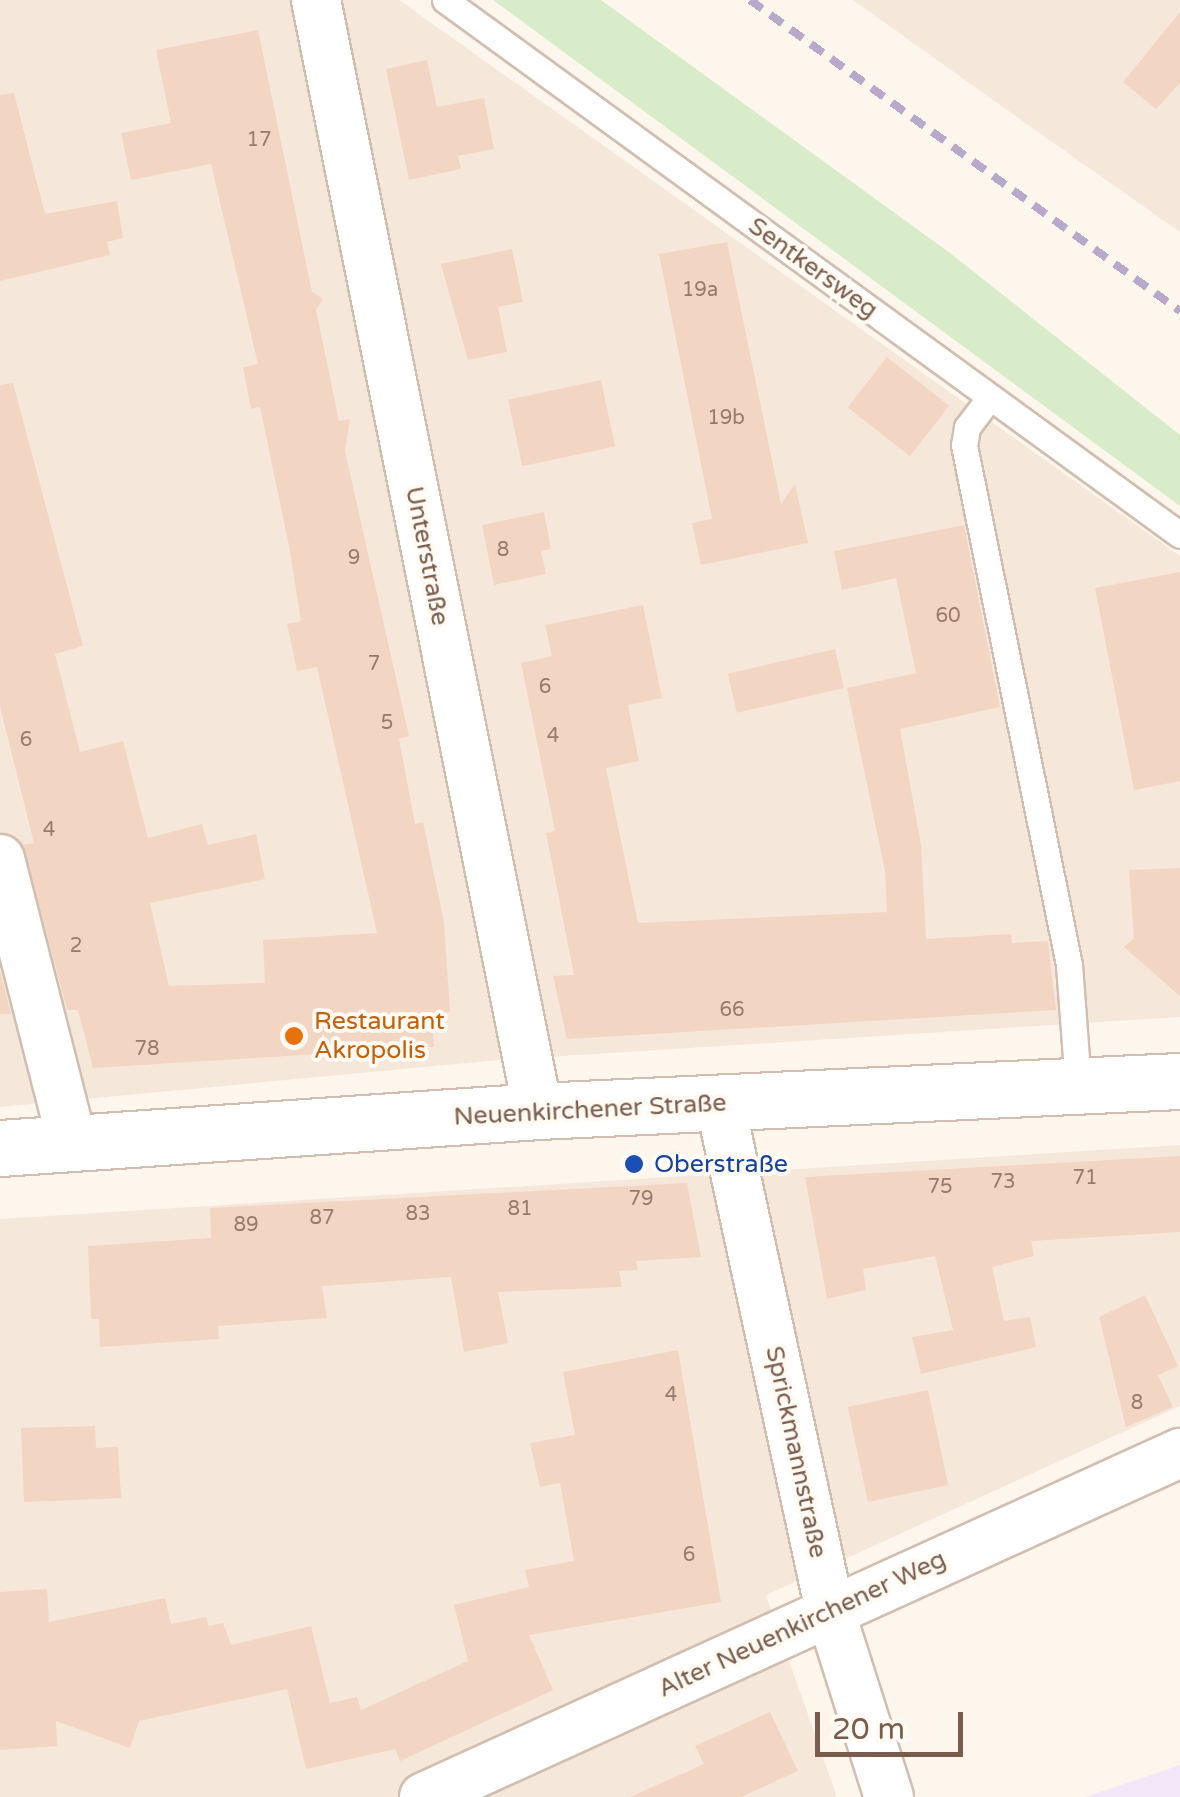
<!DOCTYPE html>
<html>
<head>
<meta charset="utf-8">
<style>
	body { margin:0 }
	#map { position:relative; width:1180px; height:1797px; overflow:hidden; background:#fdf6ec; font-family:"Varela Round",sans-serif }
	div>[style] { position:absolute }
	.residential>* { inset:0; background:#f5e8da }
	.education>* { inset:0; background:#f3e8fa }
	.green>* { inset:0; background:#d8ecc9 }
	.building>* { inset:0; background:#f3d5c3; transform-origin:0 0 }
	.roads { filter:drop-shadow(2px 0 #d1beb0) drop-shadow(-2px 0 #d1beb0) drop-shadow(0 2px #d1beb0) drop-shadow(0 -2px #d1beb0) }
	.lane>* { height:25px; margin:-12.5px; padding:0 12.5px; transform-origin:12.5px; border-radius:12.5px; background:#fff }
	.street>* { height:48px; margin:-24px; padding:0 24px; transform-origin:24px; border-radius:24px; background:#fff }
	.secondary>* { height:55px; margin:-27.5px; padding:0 27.5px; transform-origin:27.5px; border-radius:27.5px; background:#fff }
	.rail>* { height:8px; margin-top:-4px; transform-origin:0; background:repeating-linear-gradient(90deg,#b9a8c9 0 15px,transparent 0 25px) }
	.dots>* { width:28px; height:28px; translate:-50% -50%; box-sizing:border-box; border:5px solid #fffaf3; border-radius:50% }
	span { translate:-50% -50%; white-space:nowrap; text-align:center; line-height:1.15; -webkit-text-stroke:8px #fffaf3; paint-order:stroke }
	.number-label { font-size:20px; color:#987a6a }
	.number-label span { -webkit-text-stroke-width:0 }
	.street-label { font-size:25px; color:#7a5c4d }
	.food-label { font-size:25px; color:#c56008 }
	.left { translate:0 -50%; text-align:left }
	.transit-label { font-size:25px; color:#164399 }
	.scale { position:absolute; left:815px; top:1712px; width:148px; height:45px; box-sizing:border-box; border:5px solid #7a5c4d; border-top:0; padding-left:12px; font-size:30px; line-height:35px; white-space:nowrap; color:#7a5c4d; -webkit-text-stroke:8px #fffaf3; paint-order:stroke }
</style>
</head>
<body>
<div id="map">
	<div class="residential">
		<i style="clip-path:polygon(0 0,399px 0,1180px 556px,1180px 1017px,499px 1060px,0 1107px)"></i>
		<i style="clip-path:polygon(853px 0,1180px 0,1180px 232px,1069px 154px)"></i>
		<i style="clip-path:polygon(1180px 1145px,1180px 1406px,766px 1595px,837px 1797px,0 1797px,0 1219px)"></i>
	</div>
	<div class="education">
		<i style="clip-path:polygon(1180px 1765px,1180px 1797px,1085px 1797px)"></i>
	</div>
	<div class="green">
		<i style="clip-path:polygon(493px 0,601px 0,950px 253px,1180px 435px,1180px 506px)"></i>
	</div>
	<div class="building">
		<i style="clip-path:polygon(1180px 12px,1180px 83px,1156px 109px,1123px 82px)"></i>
		<i style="clip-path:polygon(258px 30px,312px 292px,323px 299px,316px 310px,339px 421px,350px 419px,345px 451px,409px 736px,399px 739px,415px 824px,423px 822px,444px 922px,450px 1012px,431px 1014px,434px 1047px,93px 1068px,78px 1010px,67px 1010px,23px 845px,34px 843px,0 706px,0 385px,13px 383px,83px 646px,55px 654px,80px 752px,123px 741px,148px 838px,202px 824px,208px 845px,256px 834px,265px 879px,150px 903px,169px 986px,265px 983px,263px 940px,377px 933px,317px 667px,297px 671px,287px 624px,301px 621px,289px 546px,260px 407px,251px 409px,243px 367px,258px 364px,211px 164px,131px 180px,121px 133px,171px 123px,156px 50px)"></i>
		<i style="clip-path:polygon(427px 60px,437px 107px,484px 98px,494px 149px,458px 156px,461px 169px,409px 180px,386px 69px)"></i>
		<i style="clip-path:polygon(14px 93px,45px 214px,117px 201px,123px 238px,107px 242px,110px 255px,0 281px,0 95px)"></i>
		<i style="clip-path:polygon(727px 242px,781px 504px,795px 484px,808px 543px,701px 565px,692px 523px,712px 519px,659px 254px)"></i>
		<i style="clip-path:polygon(512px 249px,523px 302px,498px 307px,507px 352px,468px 360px,441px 264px)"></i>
		<i style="left:887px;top:357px;width:79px;height:64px;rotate:38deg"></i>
		<i style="left:601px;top:380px;width:68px;height:95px;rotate:78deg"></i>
		<i style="clip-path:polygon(544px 512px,551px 549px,541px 551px,546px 574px,494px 585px,482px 525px)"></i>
		<i style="clip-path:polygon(964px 525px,1000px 707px,900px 729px,921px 845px,926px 939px,1011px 934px,1012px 943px,1048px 941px,1056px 1010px,567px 1039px,553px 976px,574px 975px,546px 833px,555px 831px,521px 663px,552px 656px,545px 625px,643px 605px,662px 698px,628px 705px,639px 761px,606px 768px,638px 923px,887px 912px,885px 871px,847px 688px,916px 673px,896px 578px,842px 590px,834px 551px)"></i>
		<i style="clip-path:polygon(1180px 572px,1180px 781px,1134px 790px,1095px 588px)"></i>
		<i style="left:835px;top:649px;width:40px;height:110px;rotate:77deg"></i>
		<i style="clip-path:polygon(1180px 868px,1180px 996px,1124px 947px,1134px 938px,1129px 870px)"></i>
		<i style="clip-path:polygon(0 971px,11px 1014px,0 1014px)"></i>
		<i style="clip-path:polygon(1180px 1156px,1180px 1232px,1031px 1241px,1034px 1256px,992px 1267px,1004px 1321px,1030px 1317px,1036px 1347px,921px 1374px,912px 1337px,953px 1330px,935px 1256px,863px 1269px,866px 1290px,827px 1299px,805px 1177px)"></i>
		<i style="clip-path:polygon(687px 1183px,701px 1257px,636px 1261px,638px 1270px,619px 1271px,622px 1287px,498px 1292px,508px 1343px,464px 1352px,451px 1277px,322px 1286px,327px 1318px,218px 1326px,219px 1339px,100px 1347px,99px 1319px,91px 1319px,88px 1246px,211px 1238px,210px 1208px)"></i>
		<i style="clip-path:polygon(1145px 1295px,1178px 1366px,1158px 1375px,1173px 1407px,1126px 1427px,1099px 1317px)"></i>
		<i style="clip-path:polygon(678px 1350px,721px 1602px,529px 1635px,553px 1690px,400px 1761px,395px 1749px,306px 1769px,287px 1689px,139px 1721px,130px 1748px,56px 1721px,57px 1746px,0 1750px,0 1592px,47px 1589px,49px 1622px,165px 1598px,171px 1624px,206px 1617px,209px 1626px,223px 1623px,231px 1645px,311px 1626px,330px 1703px,357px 1697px,361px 1710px,468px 1661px,454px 1605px,529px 1587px,525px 1570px,574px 1561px,560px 1483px,540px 1487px,530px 1443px,575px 1435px,563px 1372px)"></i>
		<i style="left:928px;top:1390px;width:97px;height:82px;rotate:78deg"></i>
		<i style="clip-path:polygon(95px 1426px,96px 1448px,118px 1447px,121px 1498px,24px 1502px,21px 1428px)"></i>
		<i style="clip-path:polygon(770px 1712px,798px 1771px,741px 1797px,630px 1797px,704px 1764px,695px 1746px)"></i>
	</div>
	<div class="roads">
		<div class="lane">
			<i style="left:445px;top:0;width:909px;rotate:36.05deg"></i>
			<i style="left:990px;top:397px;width:38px;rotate:127deg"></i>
			<i style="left:967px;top:427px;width:18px;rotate:99deg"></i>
			<i style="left:964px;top:445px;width:530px;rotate:78.58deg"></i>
			<i style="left:1069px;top:965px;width:120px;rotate:85.7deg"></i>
		</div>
		<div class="street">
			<i style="left:316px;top:0;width:1133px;rotate:78.7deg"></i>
			<i style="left:0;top:859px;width:292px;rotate:75.7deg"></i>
			<i style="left:720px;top:1103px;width:520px;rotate:77.78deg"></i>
			<i style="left:830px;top:1611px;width:195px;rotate:72.4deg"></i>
			<i style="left:424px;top:1797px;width:831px;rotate:-24.47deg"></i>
		</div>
		<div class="secondary">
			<i style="left:0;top:1148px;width:539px;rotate:-3.93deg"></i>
			<i style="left:538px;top:1111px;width:643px;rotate:-2.68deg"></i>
		</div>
	</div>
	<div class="rail">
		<i style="left:750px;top:0;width:531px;rotate:35.88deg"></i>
	</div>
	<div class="dots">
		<i style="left:294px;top:1036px;background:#e8710a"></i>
		<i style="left:634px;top:1164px;background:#1a4fb4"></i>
	</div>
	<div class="number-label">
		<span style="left:259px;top:140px">17</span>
		<span style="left:700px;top:290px">19a</span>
		<span style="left:726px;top:418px">19b</span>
		<span style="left:503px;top:550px">8</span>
		<span style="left:354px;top:558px">9</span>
		<span style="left:948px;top:616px">60</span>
		<span style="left:374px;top:664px">7</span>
		<span style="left:545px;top:687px">6</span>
		<span style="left:387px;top:723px">5</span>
		<span style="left:553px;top:736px">4</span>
		<span style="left:26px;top:740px">6</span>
		<span style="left:49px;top:830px">4</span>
		<span style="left:76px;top:946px">2</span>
		<span style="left:732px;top:1010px">66</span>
		<span style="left:147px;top:1049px">78</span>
		<span style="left:1085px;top:1178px">71</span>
		<span style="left:1003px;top:1182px">73</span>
		<span style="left:940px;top:1187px">75</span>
		<span style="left:641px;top:1199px">79</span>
		<span style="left:520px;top:1209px">81</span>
		<span style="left:418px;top:1214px">83</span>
		<span style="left:322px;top:1218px">87</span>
		<span style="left:246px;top:1225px">89</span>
		<span style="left:671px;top:1395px">4</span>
		<span style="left:1137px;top:1403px">8</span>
		<span style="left:689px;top:1555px">6</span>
	</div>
	<div class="street-label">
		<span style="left:813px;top:268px;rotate:36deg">Sentkersweg</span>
		<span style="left:427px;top:556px;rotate:79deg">Unterstraße</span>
		<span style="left:590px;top:1110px;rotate:-3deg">Neuenkirchener Straße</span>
		<span style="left:796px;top:1452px;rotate:78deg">Sprickmannstraße</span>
		<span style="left:802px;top:1624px;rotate:-25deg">Alter Neuenkirchener Weg</span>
	</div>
	<div class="food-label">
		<span class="left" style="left:314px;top:1036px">Restaurant<br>Akropolis</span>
	</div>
	<div class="transit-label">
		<span class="left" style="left:654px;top:1164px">Oberstraße</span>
	</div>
	<div class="scale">20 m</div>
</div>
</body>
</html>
